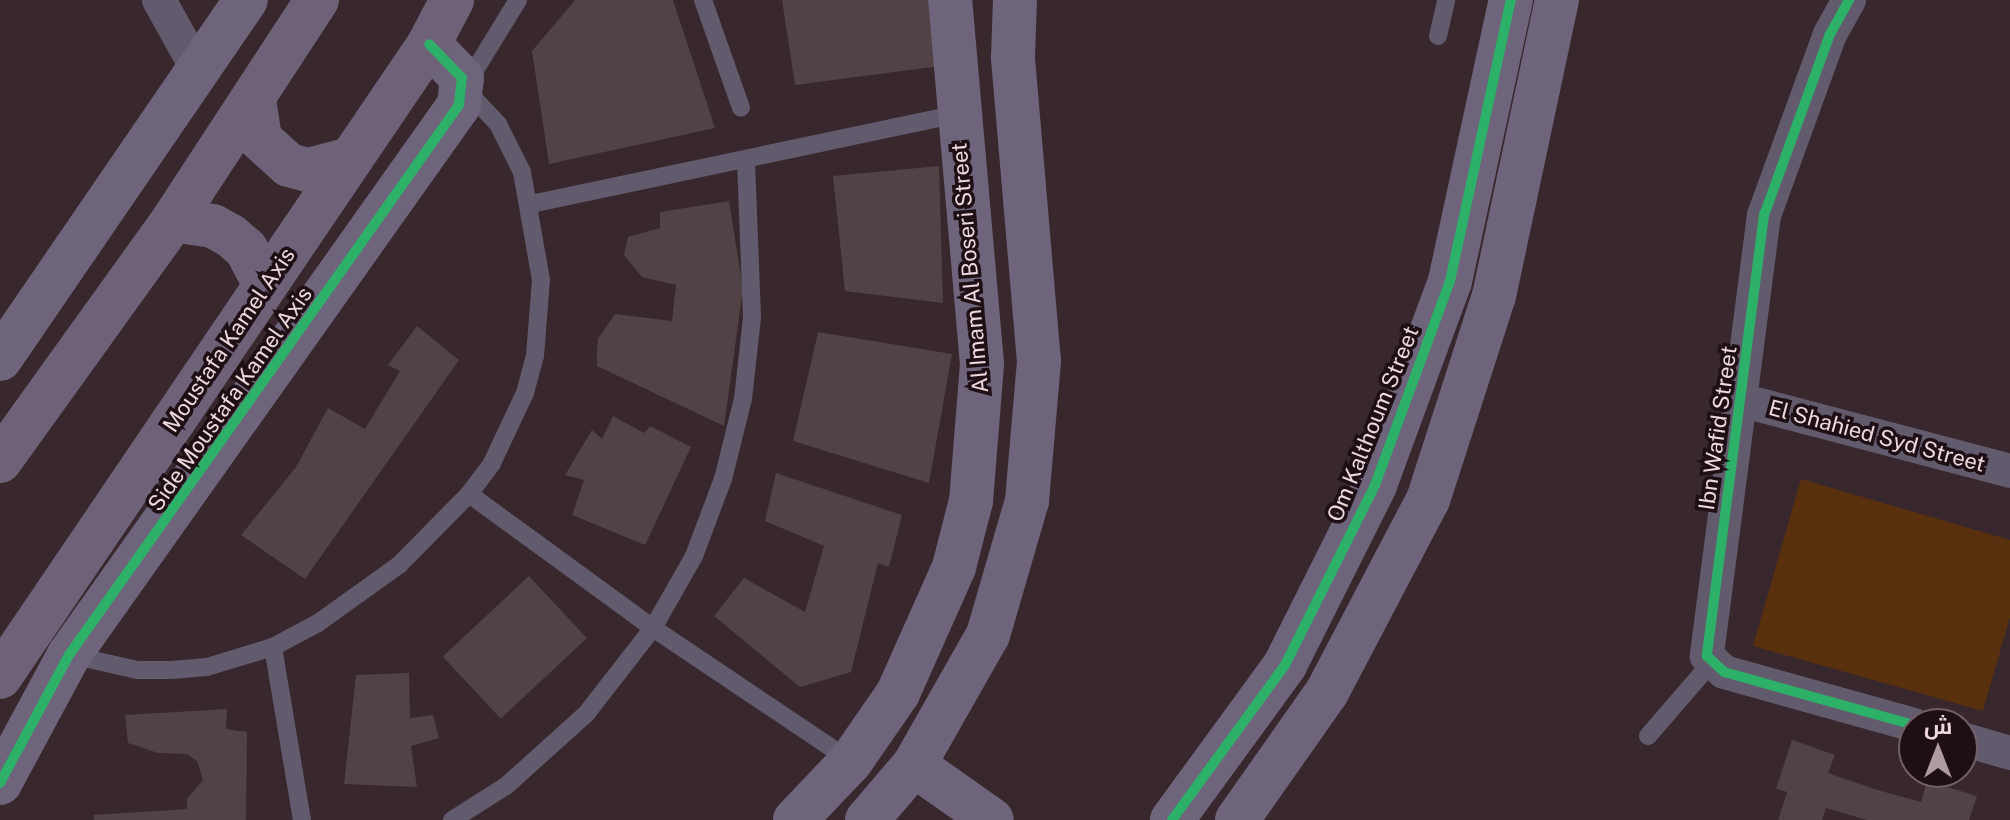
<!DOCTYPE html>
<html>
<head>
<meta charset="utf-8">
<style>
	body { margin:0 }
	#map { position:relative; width:2010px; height:820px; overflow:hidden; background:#38272d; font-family:"Public Sans",Cairo,sans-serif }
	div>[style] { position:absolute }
	.green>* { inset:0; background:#58300e }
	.building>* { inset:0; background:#514245; transform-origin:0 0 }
	.lane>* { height:18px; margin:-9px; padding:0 9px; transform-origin:9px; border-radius:9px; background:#625a6d }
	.street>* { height:34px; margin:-17px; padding:0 17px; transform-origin:17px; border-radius:17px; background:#625a6d }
	.secondary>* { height:44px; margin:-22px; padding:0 22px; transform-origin:22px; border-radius:22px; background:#6e647b }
	.primary>* { height:44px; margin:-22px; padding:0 22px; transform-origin:22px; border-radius:22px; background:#6e6279 }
	.cycleway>* { height:10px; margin:-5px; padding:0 5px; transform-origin:5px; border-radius:5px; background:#2db169 }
	span { translate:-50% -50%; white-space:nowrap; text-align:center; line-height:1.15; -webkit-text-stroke:7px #1d0f14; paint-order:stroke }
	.street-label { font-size:22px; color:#eed8df }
	.north { position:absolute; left:1898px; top:708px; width:80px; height:80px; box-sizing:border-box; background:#1d0f14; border:2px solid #715f65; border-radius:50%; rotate:0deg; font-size:22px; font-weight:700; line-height:32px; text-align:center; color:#eed8df }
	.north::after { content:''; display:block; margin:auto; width:28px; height:36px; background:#ae9aa1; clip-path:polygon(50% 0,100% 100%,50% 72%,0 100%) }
</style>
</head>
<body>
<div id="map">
	<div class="green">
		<i style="clip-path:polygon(1801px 479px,2010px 540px,2010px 617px,1983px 711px,1753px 646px)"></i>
	</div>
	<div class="building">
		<i style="clip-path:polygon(575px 0,673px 0,715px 128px,549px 164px,532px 51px)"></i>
		<i style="clip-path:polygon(782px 0,938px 0,941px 66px,795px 85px)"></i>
		<i style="clip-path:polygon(939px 166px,943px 303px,845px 291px,833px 176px)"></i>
		<i style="clip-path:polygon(729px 201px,743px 289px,724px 426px,597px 366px,597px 351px,598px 339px,615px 314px,672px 321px,676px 285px,642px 277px,624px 255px,628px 237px,660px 228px,660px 212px)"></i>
		<i style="clip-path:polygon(417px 326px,459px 360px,305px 579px,241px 535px,296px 467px,328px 408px,365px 429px,400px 371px,388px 365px)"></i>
		<i style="clip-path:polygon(818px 332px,952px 354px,929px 483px,793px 441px)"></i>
		<i style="clip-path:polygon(613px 416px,644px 433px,650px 426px,691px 447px,645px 545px,572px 515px,584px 480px,565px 475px,592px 430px,602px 439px)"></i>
		<i style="clip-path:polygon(776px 473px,902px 515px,889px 567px,878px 563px,851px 672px,800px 687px,714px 616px,744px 578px,805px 612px,824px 546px,765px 521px)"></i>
		<i style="left:529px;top:576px;width:85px;height:118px;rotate:47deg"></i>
		<i style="clip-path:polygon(409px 673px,410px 718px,433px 715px,439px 738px,411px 746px,417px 787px,344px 784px,356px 675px)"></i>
		<i style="clip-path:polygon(227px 709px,226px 729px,247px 732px,246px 820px,94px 820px,94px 815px,187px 809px,187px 799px,203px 780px,197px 761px,187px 754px,158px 753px,128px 743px,125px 715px)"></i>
		<i style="clip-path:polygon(1792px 740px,1835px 755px,1828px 773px,1874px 789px,1921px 802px,1927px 781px,1977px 796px,1969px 820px,1867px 820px,1826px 808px,1822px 820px,1778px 820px,1787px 792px,1776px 789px)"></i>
	</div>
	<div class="lane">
		<i style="left:703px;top:0;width:114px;rotate:70.6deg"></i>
		<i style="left:1438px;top:36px;width:37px;rotate:-77deg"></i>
		<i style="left:531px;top:204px;width:435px;rotate:-11.9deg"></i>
		<i style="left:469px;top:494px;width:228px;rotate:36.1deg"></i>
		<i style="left:653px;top:628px;width:239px;rotate:33.9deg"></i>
		<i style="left:273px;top:647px;width:175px;rotate:80.5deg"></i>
		<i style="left:71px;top:655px;width:68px;rotate:12.8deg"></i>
		<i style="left:137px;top:670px;width:35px"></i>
		<i style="left:172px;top:670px;width:35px;rotate:-5deg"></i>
		<i style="left:207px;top:667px;width:69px;rotate:-16.9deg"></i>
		<i style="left:273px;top:647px;width:51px;rotate:-28.1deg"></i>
		<i style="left:318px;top:623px;width:100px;rotate:-35.6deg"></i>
		<i style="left:399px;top:565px;width:100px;rotate:-45.4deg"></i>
		<i style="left:469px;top:494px;width:39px;rotate:-53deg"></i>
		<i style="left:492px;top:463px;width:77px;rotate:-64.8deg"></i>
		<i style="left:525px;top:393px;width:38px;rotate:-75deg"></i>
		<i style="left:535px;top:356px;width:76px;rotate:-85.5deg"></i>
		<i style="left:541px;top:280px;width:110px;rotate:-100deg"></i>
		<i style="left:522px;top:172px;width:54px;rotate:-116.6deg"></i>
		<i style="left:498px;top:124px;width:50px;rotate:-133.4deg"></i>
		<i style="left:464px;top:88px;width:103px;rotate:-58.5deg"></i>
		<i style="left:1648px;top:736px;width:96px;rotate:-49.2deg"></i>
		<i style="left:452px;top:820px;width:64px;rotate:-32.2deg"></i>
		<i style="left:506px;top:786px;width:108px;rotate:-42deg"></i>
		<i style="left:586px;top:714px;width:109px;rotate:-52.1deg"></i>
		<i style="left:653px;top:628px;width:83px;rotate:-60.3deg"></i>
		<i style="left:694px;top:556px;width:82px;rotate:-69.4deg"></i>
		<i style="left:723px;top:479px;width:82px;rotate:-76deg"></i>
		<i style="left:743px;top:399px;width:82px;rotate:-83.7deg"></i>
		<i style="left:752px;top:317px;width:157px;rotate:-92.2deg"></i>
	</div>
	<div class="street">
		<i style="left:159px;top:0;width:85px;rotate:61deg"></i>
		<i style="left:1849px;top:0;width:39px;rotate:119deg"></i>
		<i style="left:1830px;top:34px;width:193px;rotate:110deg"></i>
		<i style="left:1764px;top:215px;width:445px;rotate:97.4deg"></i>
		<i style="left:1707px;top:656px;width:23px;rotate:43deg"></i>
		<i style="left:1724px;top:672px;width:197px;rotate:15.6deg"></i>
		<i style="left:1744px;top:401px;width:275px;rotate:14.7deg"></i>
		<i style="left:1962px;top:739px;width:50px;rotate:16.3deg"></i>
	</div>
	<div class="secondary">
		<i style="left:0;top:359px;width:435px;rotate:-55.6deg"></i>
		<i style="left:914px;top:765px;width:95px;rotate:35.2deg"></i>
		<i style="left:0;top:783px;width:145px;rotate:-61.7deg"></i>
		<i style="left:69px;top:655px;width:674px;rotate:-54.66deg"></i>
		<i style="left:459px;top:105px;width:27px;rotate:-84deg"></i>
		<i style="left:462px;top:78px;width:47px;rotate:-134.1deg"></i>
		<i style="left:795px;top:820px;width:81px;rotate:-46.5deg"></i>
		<i style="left:851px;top:761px;width:83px;rotate:-55.3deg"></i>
		<i style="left:898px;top:693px;width:138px;rotate:-66deg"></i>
		<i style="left:954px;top:567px;width:68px;rotate:-75.6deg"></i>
		<i style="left:971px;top:501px;width:137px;rotate:-85.4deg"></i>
		<i style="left:982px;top:364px;width:365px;rotate:-95deg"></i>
		<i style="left:867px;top:820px;width:72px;rotate:-49.5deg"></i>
		<i style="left:914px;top:765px;width:150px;rotate:-60.4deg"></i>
		<i style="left:988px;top:635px;width:140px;rotate:-73.8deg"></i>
		<i style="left:1027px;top:501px;width:140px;rotate:-85.1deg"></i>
		<i style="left:1039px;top:362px;width:306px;rotate:-94.9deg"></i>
		<i style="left:1013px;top:57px;width:57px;rotate:-88deg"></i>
		<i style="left:1172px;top:820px;width:192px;rotate:-53.9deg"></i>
		<i style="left:1285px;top:665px;width:201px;rotate:-63.4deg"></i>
		<i style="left:1375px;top:485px;width:217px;rotate:-69.8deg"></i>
		<i style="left:1450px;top:281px;width:288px;rotate:-77.8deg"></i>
		<i style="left:1237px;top:820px;width:156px;rotate:-54.9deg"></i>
		<i style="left:1327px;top:692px;width:217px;rotate:-62.3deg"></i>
		<i style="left:1428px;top:500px;width:214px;rotate:-72.1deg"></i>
		<i style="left:1494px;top:296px;width:303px;rotate:-78deg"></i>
	</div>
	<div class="primary">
		<i style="left:254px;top:100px;width:39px;rotate:81deg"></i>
		<i style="left:260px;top:139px;width:39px;rotate:42deg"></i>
		<i style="left:289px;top:165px;width:20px;rotate:15deg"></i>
		<i style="left:308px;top:170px;width:40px;rotate:-14.4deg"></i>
		<i style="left:173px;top:220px;width:40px;rotate:8.5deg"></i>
		<i style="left:213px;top:226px;width:21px;rotate:29deg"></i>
		<i style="left:231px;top:236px;width:20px;rotate:41deg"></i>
		<i style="left:246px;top:249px;width:40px;rotate:62deg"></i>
		<i style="left:0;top:461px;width:297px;rotate:-54.3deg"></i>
		<i style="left:173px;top:220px;width:263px;rotate:-56.8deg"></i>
		<i style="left:0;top:677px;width:765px;rotate:-55.87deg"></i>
		<i style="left:429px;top:44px;width:50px;rotate:-62.4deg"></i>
	</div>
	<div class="cycleway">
		<i style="left:1849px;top:0;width:39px;rotate:119deg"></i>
		<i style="left:1830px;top:34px;width:193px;rotate:110deg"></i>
		<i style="left:1764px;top:215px;width:445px;rotate:97.4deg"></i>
		<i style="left:1707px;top:656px;width:23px;rotate:43deg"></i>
		<i style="left:1724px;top:672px;width:197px;rotate:15.6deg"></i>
		<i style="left:0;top:783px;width:145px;rotate:-61.7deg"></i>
		<i style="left:69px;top:655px;width:674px;rotate:-54.66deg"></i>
		<i style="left:459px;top:105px;width:27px;rotate:-84deg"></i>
		<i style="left:462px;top:78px;width:47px;rotate:-134.1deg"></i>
		<i style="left:1172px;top:820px;width:192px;rotate:-53.9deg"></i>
		<i style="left:1285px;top:665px;width:201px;rotate:-63.4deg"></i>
		<i style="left:1375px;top:485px;width:217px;rotate:-69.8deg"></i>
		<i style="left:1450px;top:281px;width:288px;rotate:-77.8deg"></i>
	</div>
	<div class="street-label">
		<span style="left:970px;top:268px;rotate:-95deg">Al Imam Al Boseri Street</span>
		<span style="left:229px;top:340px;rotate:-56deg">Moustafa Kamel Axis</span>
		<span style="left:230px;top:399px;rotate:-55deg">Side Moustafa Kamel Axis</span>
		<span style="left:1373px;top:424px;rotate:-68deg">Om Kalthoum Street</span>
		<span style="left:1718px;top:428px;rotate:-82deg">Ibn Wafid Street</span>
		<span style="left:1877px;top:436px;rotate:15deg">El Shahied Syd Street</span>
	</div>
	<div class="north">ش</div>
</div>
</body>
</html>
